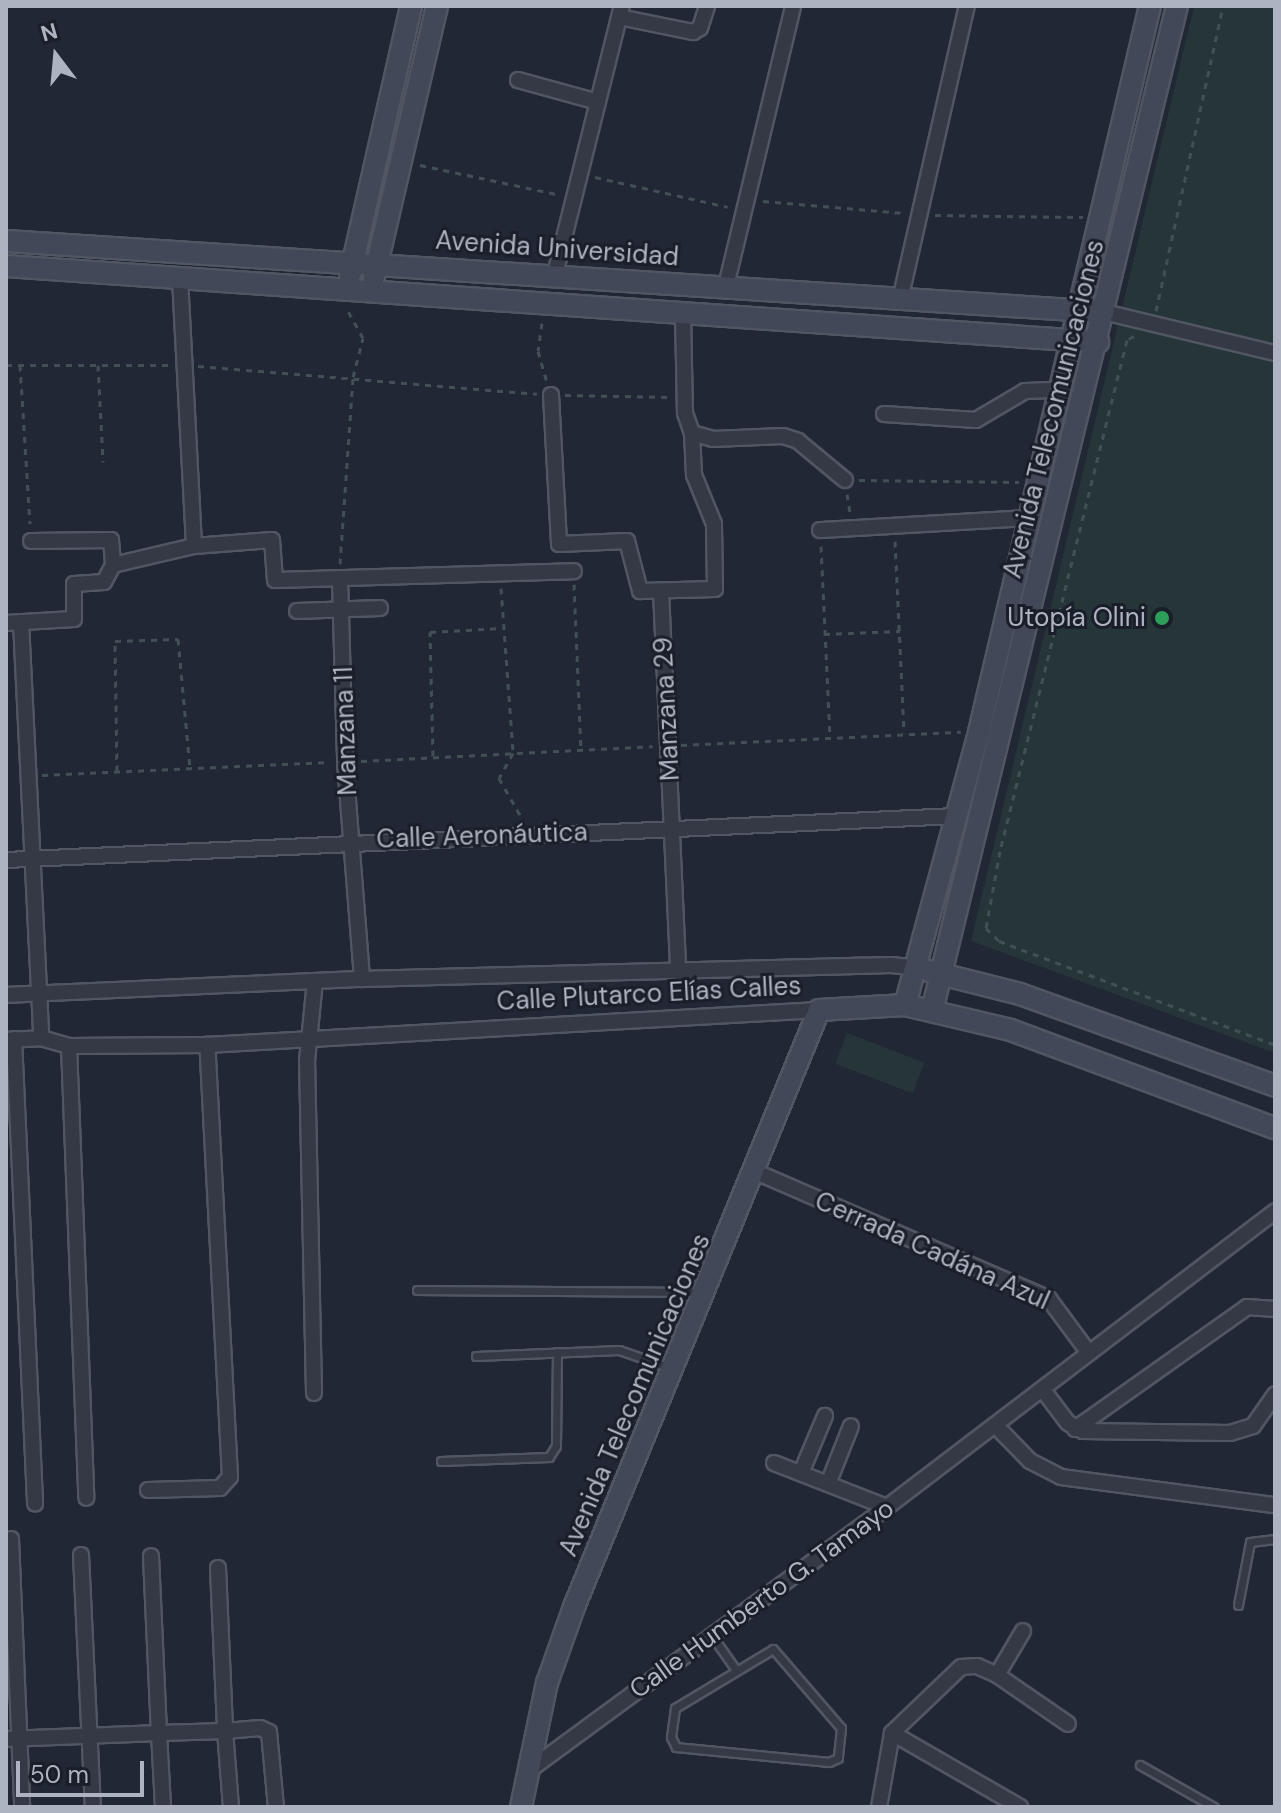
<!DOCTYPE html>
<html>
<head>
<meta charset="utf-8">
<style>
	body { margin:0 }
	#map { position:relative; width:1281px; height:1813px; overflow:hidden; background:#212734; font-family:"DM Sans",sans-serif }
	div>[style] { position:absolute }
	.green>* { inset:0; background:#263538; transform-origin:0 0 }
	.path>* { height:3px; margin-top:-1.5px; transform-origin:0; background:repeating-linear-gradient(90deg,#425055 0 6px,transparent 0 12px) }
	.roads { filter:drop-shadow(2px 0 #515663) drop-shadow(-2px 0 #515663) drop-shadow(0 2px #515663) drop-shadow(0 -2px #515663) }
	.lane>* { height:7px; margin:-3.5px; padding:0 3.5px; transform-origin:3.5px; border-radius:3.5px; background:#343945 }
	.street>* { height:14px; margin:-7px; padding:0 7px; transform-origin:7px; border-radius:7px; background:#343945 }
	.secondary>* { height:20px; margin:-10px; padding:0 10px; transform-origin:10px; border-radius:10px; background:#424857 }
	.dots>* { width:22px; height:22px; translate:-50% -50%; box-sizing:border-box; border:4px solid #191e29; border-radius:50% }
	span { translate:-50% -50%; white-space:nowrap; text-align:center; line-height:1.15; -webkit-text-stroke:6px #191e29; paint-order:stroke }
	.street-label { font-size:26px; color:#aeb3c2 }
	.poi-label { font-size:26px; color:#aeb3c2 }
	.right { translate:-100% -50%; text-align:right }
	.frame { position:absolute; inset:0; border:8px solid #aeb3c2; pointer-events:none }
	.north { position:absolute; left:16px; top:16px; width:80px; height:80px; -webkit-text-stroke:6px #191e29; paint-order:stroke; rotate:344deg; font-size:22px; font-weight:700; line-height:32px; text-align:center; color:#aeb3c2 }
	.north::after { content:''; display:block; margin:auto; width:28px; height:36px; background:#aeb3c2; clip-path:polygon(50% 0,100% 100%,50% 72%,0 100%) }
	.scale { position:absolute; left:16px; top:1761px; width:128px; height:36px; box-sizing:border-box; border:4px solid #aeb3c2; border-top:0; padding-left:10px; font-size:24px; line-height:28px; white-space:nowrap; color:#aeb3c2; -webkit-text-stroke:6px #191e29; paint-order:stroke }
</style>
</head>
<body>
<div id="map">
	<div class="green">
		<i style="clip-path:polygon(1194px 6px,1275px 6px,1275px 1053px,971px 941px)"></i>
		<i style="left:847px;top:1033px;width:83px;height:33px;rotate:21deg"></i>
	</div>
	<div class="path">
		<i style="left:420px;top:165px;width:144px;rotate:12deg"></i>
		<i style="left:595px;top:177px;width:136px;rotate:12.7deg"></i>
		<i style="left:763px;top:201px;width:141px;rotate:4.9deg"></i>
		<i style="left:935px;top:215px;width:148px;rotate:0.8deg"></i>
		<i style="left:1156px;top:311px;width:312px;rotate:-77.6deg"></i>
		<i style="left:542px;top:323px;width:28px;rotate:98deg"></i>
		<i style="left:538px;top:351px;width:32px;rotate:74deg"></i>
		<i style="left:1134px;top:336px;width:8px;rotate:150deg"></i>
		<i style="left:1127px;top:340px;width:527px;rotate:103.96deg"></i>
		<i style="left:1000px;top:851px;width:78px;rotate:100.3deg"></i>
		<i style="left:986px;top:928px;width:18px;rotate:45deg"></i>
		<i style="left:999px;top:941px;width:295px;rotate:20.6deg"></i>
		<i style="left:6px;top:365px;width:164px"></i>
		<i style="left:20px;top:365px;width:159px;rotate:86.4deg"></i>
		<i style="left:98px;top:365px;width:97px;rotate:87deg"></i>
		<i style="left:198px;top:366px;width:340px;rotate:4.7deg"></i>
		<i style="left:565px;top:395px;width:104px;rotate:1.1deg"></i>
		<i style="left:859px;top:480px;width:160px;rotate:0.7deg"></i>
		<i style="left:847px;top:494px;width:20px;rotate:81deg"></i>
		<i style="left:895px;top:541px;width:192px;rotate:87.3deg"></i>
		<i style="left:821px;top:546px;width:192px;rotate:87.3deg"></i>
		<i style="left:340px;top:564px;width:187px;rotate:-86deg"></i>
		<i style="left:353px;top:377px;width:40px;rotate:-75.6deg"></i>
		<i style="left:363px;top:338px;width:35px;rotate:-119deg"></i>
		<i style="left:574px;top:584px;width:164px;rotate:87.6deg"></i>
		<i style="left:501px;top:588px;width:165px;rotate:85.8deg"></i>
		<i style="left:513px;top:753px;width:29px;rotate:119deg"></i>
		<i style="left:499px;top:778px;width:51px;rotate:60.4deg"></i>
		<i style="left:824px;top:634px;width:76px;rotate:-2.3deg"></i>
		<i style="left:681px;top:745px;width:280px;rotate:-2.7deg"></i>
		<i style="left:433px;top:756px;width:124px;rotate:-91.4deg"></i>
		<i style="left:430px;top:632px;width:72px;rotate:-3.2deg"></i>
		<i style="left:361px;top:761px;width:292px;rotate:-2.9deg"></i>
		<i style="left:117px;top:771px;width:130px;rotate:-90.9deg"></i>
		<i style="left:115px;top:641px;width:63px;rotate:-1.8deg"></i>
		<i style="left:178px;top:639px;width:131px;rotate:84.7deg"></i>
		<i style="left:42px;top:775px;width:288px;rotate:-2.6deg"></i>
	</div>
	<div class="roads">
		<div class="lane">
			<i style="left:417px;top:1290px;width:282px;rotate:0.4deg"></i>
			<i style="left:476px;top:1356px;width:143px;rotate:-2.4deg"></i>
			<i style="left:619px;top:1350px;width:55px;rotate:19.1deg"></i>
			<i style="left:441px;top:1461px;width:108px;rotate:-2.1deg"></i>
			<i style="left:549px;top:1457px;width:13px;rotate:-58deg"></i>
			<i style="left:556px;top:1446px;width:94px;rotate:-89.4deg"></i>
			<i style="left:1238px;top:1605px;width:64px;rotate:-79.2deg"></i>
			<i style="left:1250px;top:1542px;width:25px;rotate:-7deg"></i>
			<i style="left:712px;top:1636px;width:42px;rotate:54.8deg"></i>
			<i style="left:773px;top:1649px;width:104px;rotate:49.3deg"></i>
			<i style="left:841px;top:1728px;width:30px;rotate:96deg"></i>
			<i style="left:838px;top:1758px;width:10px;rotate:156deg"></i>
			<i style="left:829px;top:1762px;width:154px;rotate:-174.4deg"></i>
			<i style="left:676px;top:1747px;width:11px;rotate:-117deg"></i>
			<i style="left:671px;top:1737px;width:29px;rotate:-82deg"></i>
			<i style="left:675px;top:1708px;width:114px;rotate:-31deg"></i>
			<i style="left:1140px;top:1765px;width:85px;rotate:29.6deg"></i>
		</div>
		<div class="street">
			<i style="left:619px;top:17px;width:76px;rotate:11.5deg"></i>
			<i style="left:693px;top:32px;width:8px;rotate:-30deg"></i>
			<i style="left:700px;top:28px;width:23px;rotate:-72deg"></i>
			<i style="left:518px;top:80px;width:83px;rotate:15.4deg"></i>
			<i style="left:555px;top:274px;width:276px;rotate:-76deg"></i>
			<i style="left:180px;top:278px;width:268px;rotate:87deg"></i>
			<i style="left:726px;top:286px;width:288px;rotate:-76.5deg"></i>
			<i style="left:900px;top:300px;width:302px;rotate:-77.2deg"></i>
			<i style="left:683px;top:312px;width:101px;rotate:88.9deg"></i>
			<i style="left:685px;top:413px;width:21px;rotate:71deg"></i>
			<i style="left:692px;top:433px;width:22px;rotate:16deg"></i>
			<i style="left:713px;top:439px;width:70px;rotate:-2.5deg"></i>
			<i style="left:783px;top:436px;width:16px;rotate:18deg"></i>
			<i style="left:798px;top:441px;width:61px;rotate:39.7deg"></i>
			<i style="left:1104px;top:312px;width:176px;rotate:13.5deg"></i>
			<i style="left:551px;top:395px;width:149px;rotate:86.9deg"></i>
			<i style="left:559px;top:544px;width:68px;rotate:-2.5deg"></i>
			<i style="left:627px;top:541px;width:52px;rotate:75.4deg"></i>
			<i style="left:640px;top:591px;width:75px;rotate:-1.5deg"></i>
			<i style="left:715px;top:589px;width:65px;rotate:-90.9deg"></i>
			<i style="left:714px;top:524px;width:53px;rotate:-112.2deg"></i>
			<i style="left:694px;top:475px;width:42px;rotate:-92.7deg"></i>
			<i style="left:884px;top:414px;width:92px;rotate:3.7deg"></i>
			<i style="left:976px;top:420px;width:57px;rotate:-30.6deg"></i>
			<i style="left:1025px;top:391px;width:34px;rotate:-2deg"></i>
			<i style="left:820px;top:530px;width:210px;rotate:-3.3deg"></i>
			<i style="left:31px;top:541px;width:80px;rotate:-0.7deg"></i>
			<i style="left:111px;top:540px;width:25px;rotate:85deg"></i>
			<i style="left:340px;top:579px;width:183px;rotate:88.4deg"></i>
			<i style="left:345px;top:762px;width:218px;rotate:85.5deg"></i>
			<i style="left:661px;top:591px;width:381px;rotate:87.4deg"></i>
			<i style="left:297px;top:611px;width:83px;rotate:-2.1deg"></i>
			<i style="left:21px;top:622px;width:416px;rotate:87.2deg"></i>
			<i style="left:6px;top:623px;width:68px;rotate:-3.4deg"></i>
			<i style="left:74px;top:619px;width:35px;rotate:-90deg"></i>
			<i style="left:74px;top:584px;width:30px;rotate:-4deg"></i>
			<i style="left:104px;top:582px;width:19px;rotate:-62deg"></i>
			<i style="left:113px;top:565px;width:83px;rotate:-13.2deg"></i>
			<i style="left:194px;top:546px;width:78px;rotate:-4.4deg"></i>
			<i style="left:272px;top:540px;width:40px;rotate:85.7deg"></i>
			<i style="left:275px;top:580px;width:299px;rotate:-1.7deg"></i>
			<i style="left:6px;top:860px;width:953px;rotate:-2.65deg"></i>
			<i style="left:6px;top:995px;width:356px;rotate:-2.6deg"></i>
			<i style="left:362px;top:979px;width:529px;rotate:-1.52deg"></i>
			<i style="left:891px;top:965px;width:27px;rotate:6deg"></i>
			<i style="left:14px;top:1039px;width:465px;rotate:87.4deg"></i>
			<i style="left:6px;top:1040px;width:35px;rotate:-3deg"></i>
			<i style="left:41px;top:1038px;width:29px;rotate:16deg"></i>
			<i style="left:69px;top:1046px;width:138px;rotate:-0.4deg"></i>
			<i style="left:207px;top:1045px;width:613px;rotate:-3.27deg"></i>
			<i style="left:69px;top:1046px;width:452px;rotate:87.8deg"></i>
			<i style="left:756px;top:1172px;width:319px;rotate:23.4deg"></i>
			<i style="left:1049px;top:1299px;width:67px;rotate:53.5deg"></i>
			<i style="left:1043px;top:1390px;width:41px;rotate:52.9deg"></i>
			<i style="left:1068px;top:1423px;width:17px;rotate:28deg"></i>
			<i style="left:1083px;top:1431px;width:147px;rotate:0.8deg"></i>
			<i style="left:1230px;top:1433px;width:24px;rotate:-17deg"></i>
			<i style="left:1253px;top:1426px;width:39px;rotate:-55deg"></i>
			<i style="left:314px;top:1393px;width:332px;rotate:-91.2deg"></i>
			<i style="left:307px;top:1061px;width:80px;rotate:-84.3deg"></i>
			<i style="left:995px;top:1425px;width:50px;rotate:45.8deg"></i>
			<i style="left:1030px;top:1461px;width:35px;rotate:27deg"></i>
			<i style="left:1061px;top:1477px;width:216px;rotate:7.5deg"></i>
			<i style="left:1075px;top:1429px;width:211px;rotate:-35.3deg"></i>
			<i style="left:1247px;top:1307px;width:28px;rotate:4deg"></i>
			<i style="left:774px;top:1463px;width:121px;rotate:21.3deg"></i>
			<i style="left:801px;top:1473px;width:62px;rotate:-67.2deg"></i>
			<i style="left:828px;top:1484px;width:62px;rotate:-68.4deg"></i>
			<i style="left:148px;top:1490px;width:72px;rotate:-1.6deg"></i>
			<i style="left:220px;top:1488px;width:15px;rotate:-48deg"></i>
			<i style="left:230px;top:1477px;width:433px;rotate:-93deg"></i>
			<i style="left:11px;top:1539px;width:268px;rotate:87.6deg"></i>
			<i style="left:81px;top:1555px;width:252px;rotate:87.3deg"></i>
			<i style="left:218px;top:1568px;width:163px;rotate:87.5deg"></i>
			<i style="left:225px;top:1731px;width:35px;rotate:-5deg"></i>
			<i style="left:260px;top:1728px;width:10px;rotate:24deg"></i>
			<i style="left:269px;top:1732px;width:75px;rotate:84.7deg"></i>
			<i style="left:997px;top:1675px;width:51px;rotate:-59.4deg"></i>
			<i style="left:892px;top:1733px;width:148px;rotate:30deg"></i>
			<i style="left:6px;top:1739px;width:153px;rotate:-2.2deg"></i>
			<i style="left:159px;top:1733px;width:177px;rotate:-92.6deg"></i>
			<i style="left:528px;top:1771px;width:446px;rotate:-36.3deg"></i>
			<i style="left:887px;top:1507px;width:488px;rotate:-37.3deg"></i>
			<i style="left:163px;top:1807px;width:74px;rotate:-93.1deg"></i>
			<i style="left:159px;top:1733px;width:66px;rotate:-1.7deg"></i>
			<i style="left:225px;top:1731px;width:76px;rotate:85.5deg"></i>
			<i style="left:879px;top:1807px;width:75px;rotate:-80deg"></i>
			<i style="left:892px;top:1733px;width:95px;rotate:-43.7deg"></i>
			<i style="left:961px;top:1667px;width:16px;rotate:-4deg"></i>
			<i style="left:977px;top:1666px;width:22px;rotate:24deg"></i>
			<i style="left:997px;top:1675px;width:86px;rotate:34.6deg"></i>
		</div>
		<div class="secondary">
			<i style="left:6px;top:241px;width:1100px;rotate:3.7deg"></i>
			<i style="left:6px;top:266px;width:1095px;rotate:3.98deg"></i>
			<i style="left:350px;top:275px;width:276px;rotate:-77.2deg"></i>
			<i style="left:374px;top:277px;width:278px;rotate:-76.9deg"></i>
			<i style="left:929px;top:971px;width:94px;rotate:14.2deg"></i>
			<i style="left:1020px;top:994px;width:271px;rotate:19.8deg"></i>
			<i style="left:905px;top:1005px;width:283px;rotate:-74.8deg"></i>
			<i style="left:979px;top:732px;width:746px;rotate:-76.75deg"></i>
			<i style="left:932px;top:1011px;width:1034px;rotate:-76.3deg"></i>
			<i style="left:521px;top:1807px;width:127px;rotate:-78.2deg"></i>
			<i style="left:547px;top:1683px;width:81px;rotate:-70.4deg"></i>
			<i style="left:574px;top:1607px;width:645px;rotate:-67.69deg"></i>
			<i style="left:819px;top:1010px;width:86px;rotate:-3.3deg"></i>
			<i style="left:905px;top:1005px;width:109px;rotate:13.3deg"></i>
			<i style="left:1011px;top:1030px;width:282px;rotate:20.4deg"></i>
		</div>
	</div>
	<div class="dots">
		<i style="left:1162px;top:618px;background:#2e9e5b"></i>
	</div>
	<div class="street-label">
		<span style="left:557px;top:249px;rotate:4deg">Avenida Universidad</span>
		<span style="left:1054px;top:409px;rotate:-76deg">Avenida Telecomunicaciones</span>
		<span style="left:667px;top:709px;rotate:-93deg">Manzana 29</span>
		<span style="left:346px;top:731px;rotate:-92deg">Manzana 11</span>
		<span style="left:482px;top:836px;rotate:-2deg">Calle Aeronáutica</span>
		<span style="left:649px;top:994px;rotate:-3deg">Calle Plutarco Elías Calles</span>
		<span style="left:932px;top:1251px;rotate:24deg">Cerrada Cadána Azul</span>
		<span style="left:635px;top:1395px;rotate:-67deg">Avenida Telecomunicaciones</span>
		<span style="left:762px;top:1599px;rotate:-36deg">Calle Humberto G. Tamayo</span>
	</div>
	<div class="poi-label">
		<span class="right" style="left:1146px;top:618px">Utopía Olini</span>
	</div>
	<div class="frame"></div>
	<div class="north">N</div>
	<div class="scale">50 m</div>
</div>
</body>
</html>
